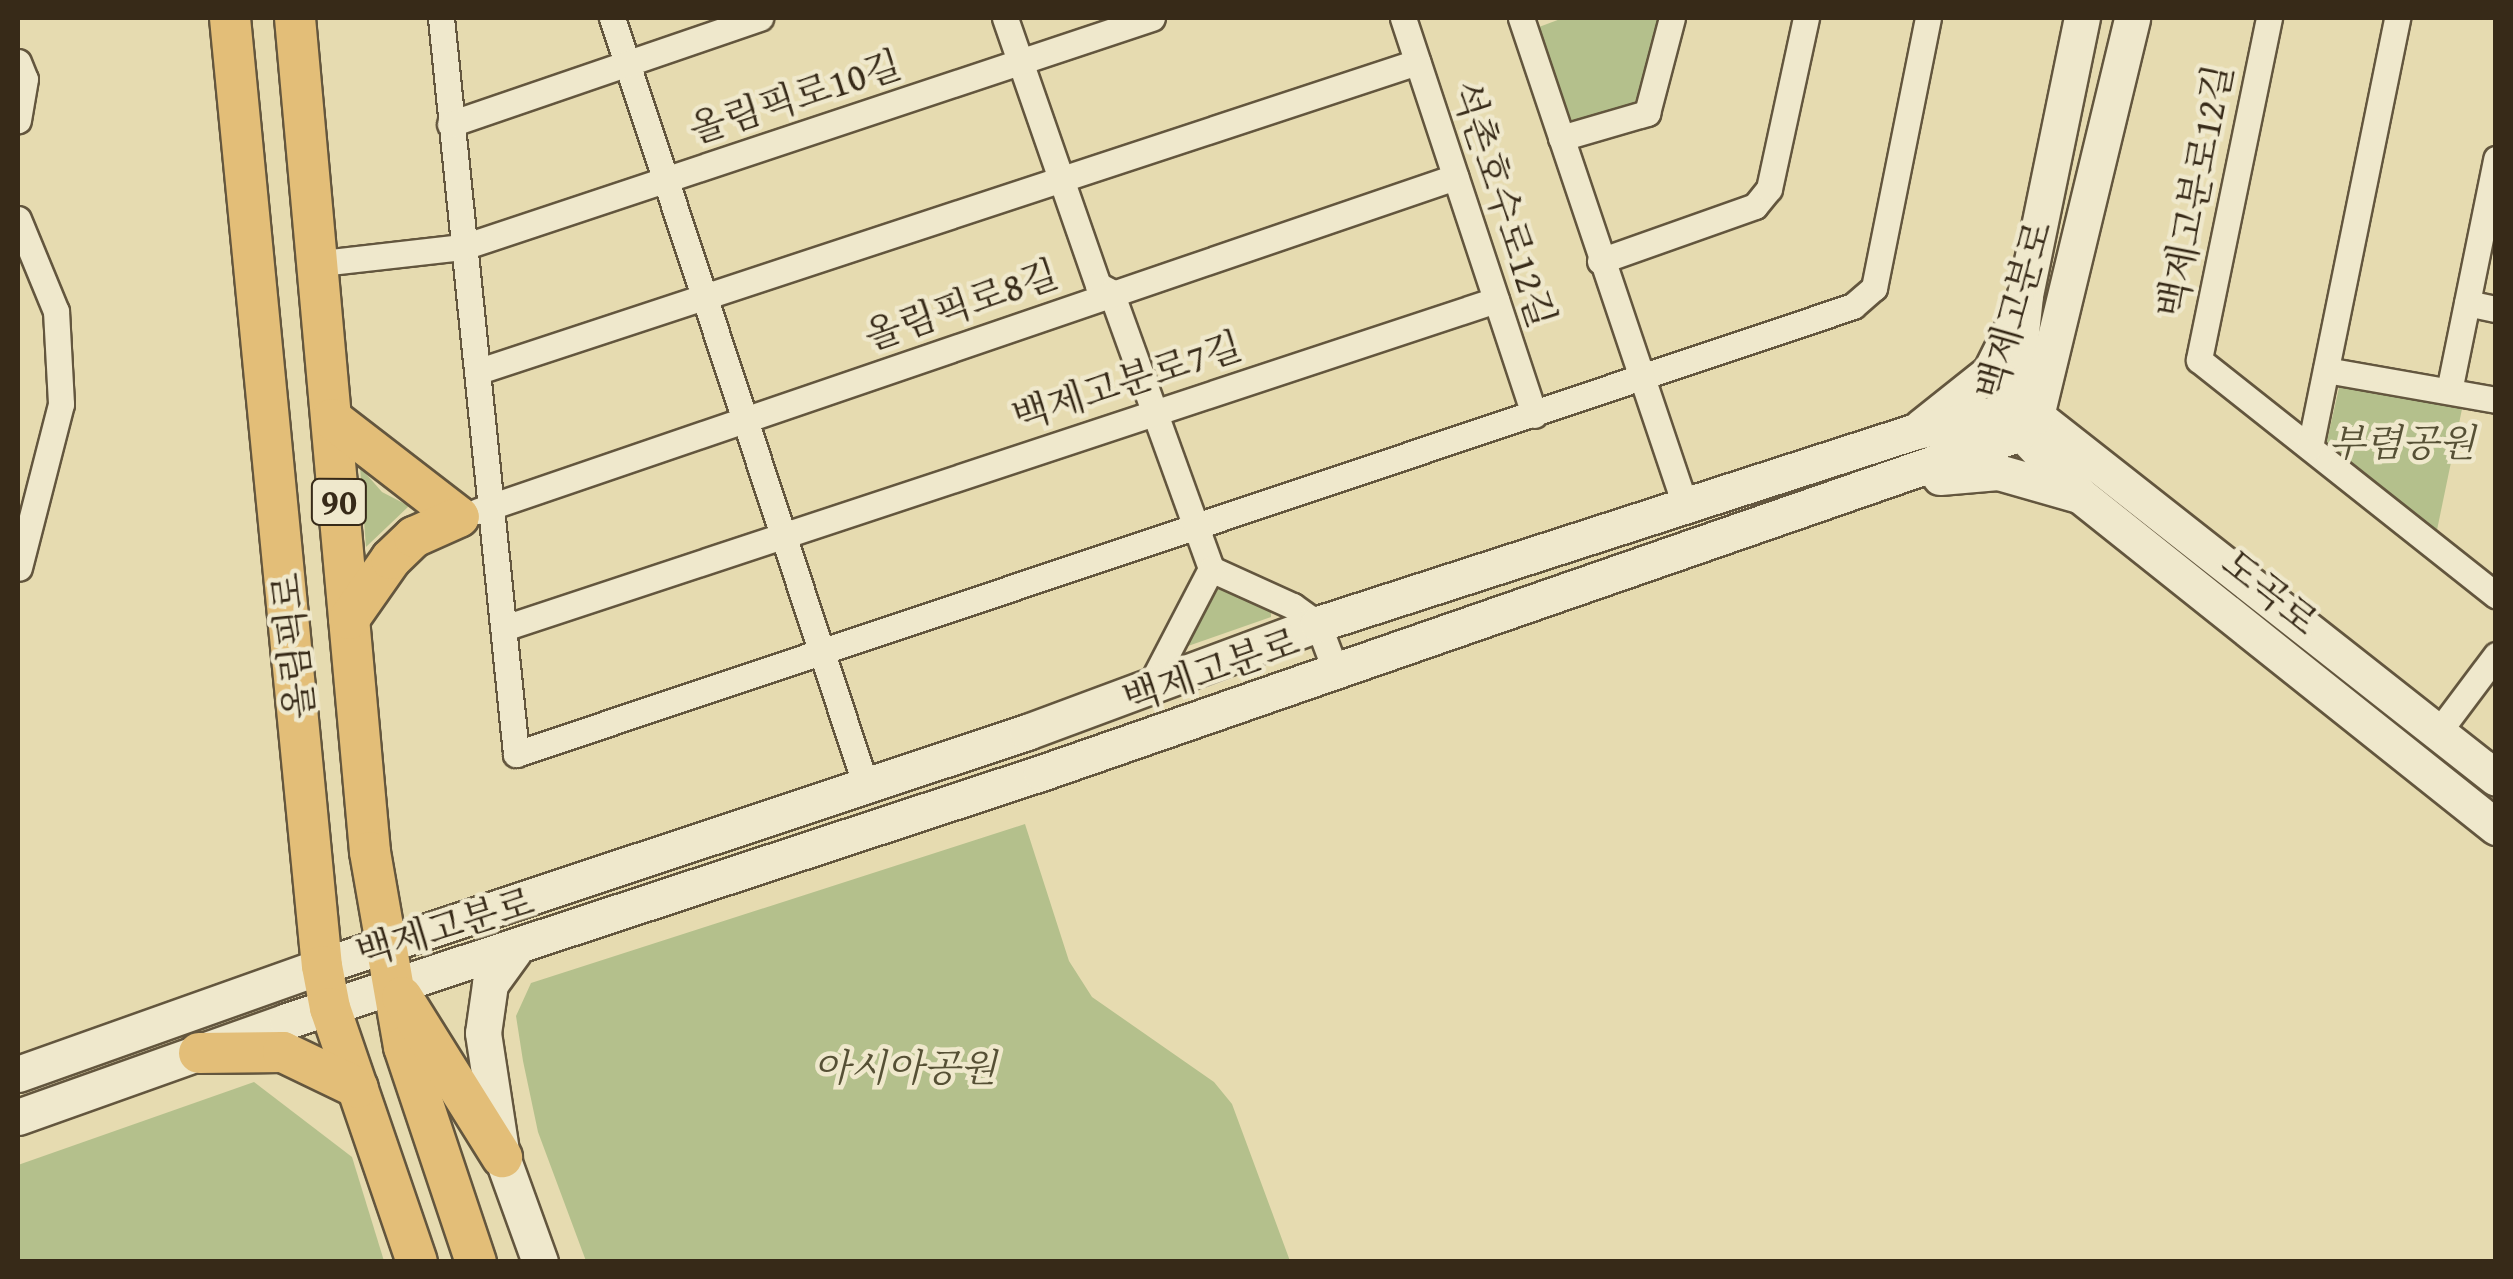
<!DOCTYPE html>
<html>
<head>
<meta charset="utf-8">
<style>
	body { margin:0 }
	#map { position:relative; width:2513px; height:1279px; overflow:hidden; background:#e6dbb0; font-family:"Gentium Book Plus","Noto Serif KR",serif }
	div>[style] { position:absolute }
	.green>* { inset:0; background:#b4c08c }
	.roads { filter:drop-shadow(2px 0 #63563e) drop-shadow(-2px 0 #63563e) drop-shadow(0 2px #63563e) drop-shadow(0 -2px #63563e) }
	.street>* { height:25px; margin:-12.5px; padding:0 12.5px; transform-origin:12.5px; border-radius:12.5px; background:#efe8cc }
	.secondary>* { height:35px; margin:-17.5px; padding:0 17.5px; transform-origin:17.5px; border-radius:17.5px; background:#efe8cc }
	.primary>* { height:40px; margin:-20px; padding:0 20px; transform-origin:20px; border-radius:20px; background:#e3be78 }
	span { translate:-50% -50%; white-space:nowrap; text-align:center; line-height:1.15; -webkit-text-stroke:9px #efe8cc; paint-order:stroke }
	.shield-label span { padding:2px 8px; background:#efe8cc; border:2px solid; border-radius:8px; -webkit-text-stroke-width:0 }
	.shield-label { font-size:35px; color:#372a18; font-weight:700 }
	.street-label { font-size:38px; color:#372a18 }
	.park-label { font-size:38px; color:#565035; font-style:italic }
	.frame { position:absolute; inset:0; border:20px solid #372a18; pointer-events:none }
</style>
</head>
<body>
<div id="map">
	<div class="green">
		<i style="clip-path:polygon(1563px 18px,1662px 18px,1643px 92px,1630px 107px,1563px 129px,1531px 30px)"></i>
		<i style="clip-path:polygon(2341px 379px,2462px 409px,2437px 530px,2326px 445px)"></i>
		<i style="clip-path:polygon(360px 467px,382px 492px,409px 506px,366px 547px)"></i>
		<i style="clip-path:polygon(1221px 576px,1271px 610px,1271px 617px,1188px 646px,1183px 639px)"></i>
		<i style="clip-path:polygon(1025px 824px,1069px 961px,1092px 997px,1214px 1082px,1232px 1104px,1290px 1261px,586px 1261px,538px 1132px,523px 1061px,516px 1016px,531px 983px)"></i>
		<i style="clip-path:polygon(254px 1082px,352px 1157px,384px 1261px,18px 1261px,18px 1165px)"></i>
	</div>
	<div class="roads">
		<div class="street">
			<i style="left:441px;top:18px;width:740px;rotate:84.18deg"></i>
			<i style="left:516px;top:754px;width:1410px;rotate:-18.52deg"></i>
			<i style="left:1853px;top:306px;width:28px;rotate:-41deg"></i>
			<i style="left:1874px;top:288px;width:275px;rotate:-78.7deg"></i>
			<i style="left:612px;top:18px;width:809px;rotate:71.7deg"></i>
			<i style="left:1005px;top:18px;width:283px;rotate:70.8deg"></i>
			<i style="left:1098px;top:285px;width:15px;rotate:28deg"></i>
			<i style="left:1111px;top:292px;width:294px;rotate:70.1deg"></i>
			<i style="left:1211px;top:569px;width:90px;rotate:24.3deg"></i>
			<i style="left:1293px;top:606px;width:31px;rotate:36deg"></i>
			<i style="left:1318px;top:624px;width:51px;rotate:69.4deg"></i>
			<i style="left:1403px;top:18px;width:418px;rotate:71.7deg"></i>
			<i style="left:1521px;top:18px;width:514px;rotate:71.39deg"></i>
			<i style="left:2269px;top:18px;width:349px;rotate:101.6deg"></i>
			<i style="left:2199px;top:360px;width:379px;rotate:38.4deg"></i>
			<i style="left:18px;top:62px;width:18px;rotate:68deg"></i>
			<i style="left:25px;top:79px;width:42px;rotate:99.7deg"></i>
			<i style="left:450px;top:124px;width:328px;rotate:-18.9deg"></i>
			<i style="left:1561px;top:138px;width:90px;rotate:-16.2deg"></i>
			<i style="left:1647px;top:113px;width:98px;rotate:-75.3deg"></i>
			<i style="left:18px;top:219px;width:100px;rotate:67.6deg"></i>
			<i style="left:56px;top:311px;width:93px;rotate:86.9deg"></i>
			<i style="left:61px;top:404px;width:169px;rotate:104.4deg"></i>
			<i style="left:1600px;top:261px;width:164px;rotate:-19.5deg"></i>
			<i style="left:1755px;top:206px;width:22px;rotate:-51deg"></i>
			<i style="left:1769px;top:189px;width:175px;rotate:-77.8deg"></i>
			<i style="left:313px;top:264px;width:151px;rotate:-6.5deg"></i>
			<i style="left:463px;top:247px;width:726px;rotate:-18.39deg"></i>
			<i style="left:2467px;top:303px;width:30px;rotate:12deg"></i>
			<i style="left:2326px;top:370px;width:173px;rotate:10deg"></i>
			<i style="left:479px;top:371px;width:988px;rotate:-18.23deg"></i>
			<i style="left:2449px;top:391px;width:237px;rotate:-78.5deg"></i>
			<i style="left:2310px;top:447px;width:438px;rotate:-78.5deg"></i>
			<i style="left:478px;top:511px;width:1033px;rotate:-18.87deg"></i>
			<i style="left:504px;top:628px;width:1045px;rotate:-18.3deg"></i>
			<i style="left:1150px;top:686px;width:132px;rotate:-62.5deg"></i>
			<i style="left:2439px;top:731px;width:95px;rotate:-53.1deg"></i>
		</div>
		<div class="secondary">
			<i style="left:2014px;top:406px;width:24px;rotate:24deg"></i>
			<i style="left:2036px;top:416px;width:585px;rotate:38.2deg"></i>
			<i style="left:2007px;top:417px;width:108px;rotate:46.9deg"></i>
			<i style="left:2081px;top:496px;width:531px;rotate:38.58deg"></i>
			<i style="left:1921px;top:427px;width:88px;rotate:-38.6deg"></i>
			<i style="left:1990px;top:372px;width:49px;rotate:-63.4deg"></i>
			<i style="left:1940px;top:477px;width:58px;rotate:-4.9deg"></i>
			<i style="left:1998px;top:472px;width:80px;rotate:15.9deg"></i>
			<i style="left:514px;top:951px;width:41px;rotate:126deg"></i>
			<i style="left:490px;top:984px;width:49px;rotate:98.1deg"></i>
			<i style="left:483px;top:1033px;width:125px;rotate:81.3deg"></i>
			<i style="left:502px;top:1157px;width:112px;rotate:70.1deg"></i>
			<i style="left:18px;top:1074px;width:323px;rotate:-19.6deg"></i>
			<i style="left:322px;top:966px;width:743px;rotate:-18.36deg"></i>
			<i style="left:1027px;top:732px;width:310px;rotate:-20.4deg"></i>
			<i style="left:1318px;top:624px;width:625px;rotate:-17.88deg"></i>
			<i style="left:1913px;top:432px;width:92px;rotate:-12.5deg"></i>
			<i style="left:2003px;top:412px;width:12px;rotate:-31deg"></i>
			<i style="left:2013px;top:406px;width:112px;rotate:-83.8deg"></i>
			<i style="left:2025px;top:295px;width:283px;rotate:-78.4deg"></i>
			<i style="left:18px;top:1117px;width:286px;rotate:-19.6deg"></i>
			<i style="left:287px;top:1021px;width:794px;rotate:-18.21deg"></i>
			<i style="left:1041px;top:773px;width:1034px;rotate:-19.14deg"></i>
			<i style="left:2018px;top:434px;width:25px;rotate:-45deg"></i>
			<i style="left:2036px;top:416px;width:409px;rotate:-76.4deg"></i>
		</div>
		<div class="primary">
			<i style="left:230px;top:18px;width:952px;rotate:84.46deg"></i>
			<i style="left:322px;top:966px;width:43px;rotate:79.2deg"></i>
			<i style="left:330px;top:1008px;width:268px;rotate:71.1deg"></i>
			<i style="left:295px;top:18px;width:837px;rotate:84.86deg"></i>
			<i style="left:370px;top:852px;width:198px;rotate:80.1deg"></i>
			<i style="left:404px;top:1047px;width:227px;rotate:71.5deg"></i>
			<i style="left:332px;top:419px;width:160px;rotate:37.7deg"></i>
			<i style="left:349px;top:619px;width:73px;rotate:-55deg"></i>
			<i style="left:391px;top:559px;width:32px;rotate:-44deg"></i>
			<i style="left:414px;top:537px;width:49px;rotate:-24deg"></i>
			<i style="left:402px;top:997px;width:189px;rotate:58deg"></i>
			<i style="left:199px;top:1053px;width:84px;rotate:-0.7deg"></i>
			<i style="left:283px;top:1052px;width:83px;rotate:25.6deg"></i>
		</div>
	</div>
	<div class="shield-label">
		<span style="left:339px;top:502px">90</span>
	</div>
	<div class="street-label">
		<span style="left:795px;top:97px;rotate:-18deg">올림픽로10길</span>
		<span style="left:2195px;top:191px;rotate:-79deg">백제고분로12길</span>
		<span style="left:1504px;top:204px;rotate:72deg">석촌호수로12길</span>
		<span style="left:961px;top:305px;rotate:-19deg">올림픽로8길</span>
		<span style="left:2014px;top:310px;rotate:-74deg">백제고분로</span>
		<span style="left:1127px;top:381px;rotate:-18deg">백제고분로7길</span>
		<span style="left:2270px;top:592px;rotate:39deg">도곡로</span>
		<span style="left:293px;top:646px;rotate:-96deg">올림픽로</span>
		<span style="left:1211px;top:670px;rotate:-19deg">백제고분로</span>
		<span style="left:445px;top:927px;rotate:-17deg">백제고분로</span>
	</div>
	<div class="park-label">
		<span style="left:2402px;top:443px">부렴공원</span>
		<span style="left:905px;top:1068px">아시아공원</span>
	</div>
	<div class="frame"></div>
</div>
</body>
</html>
